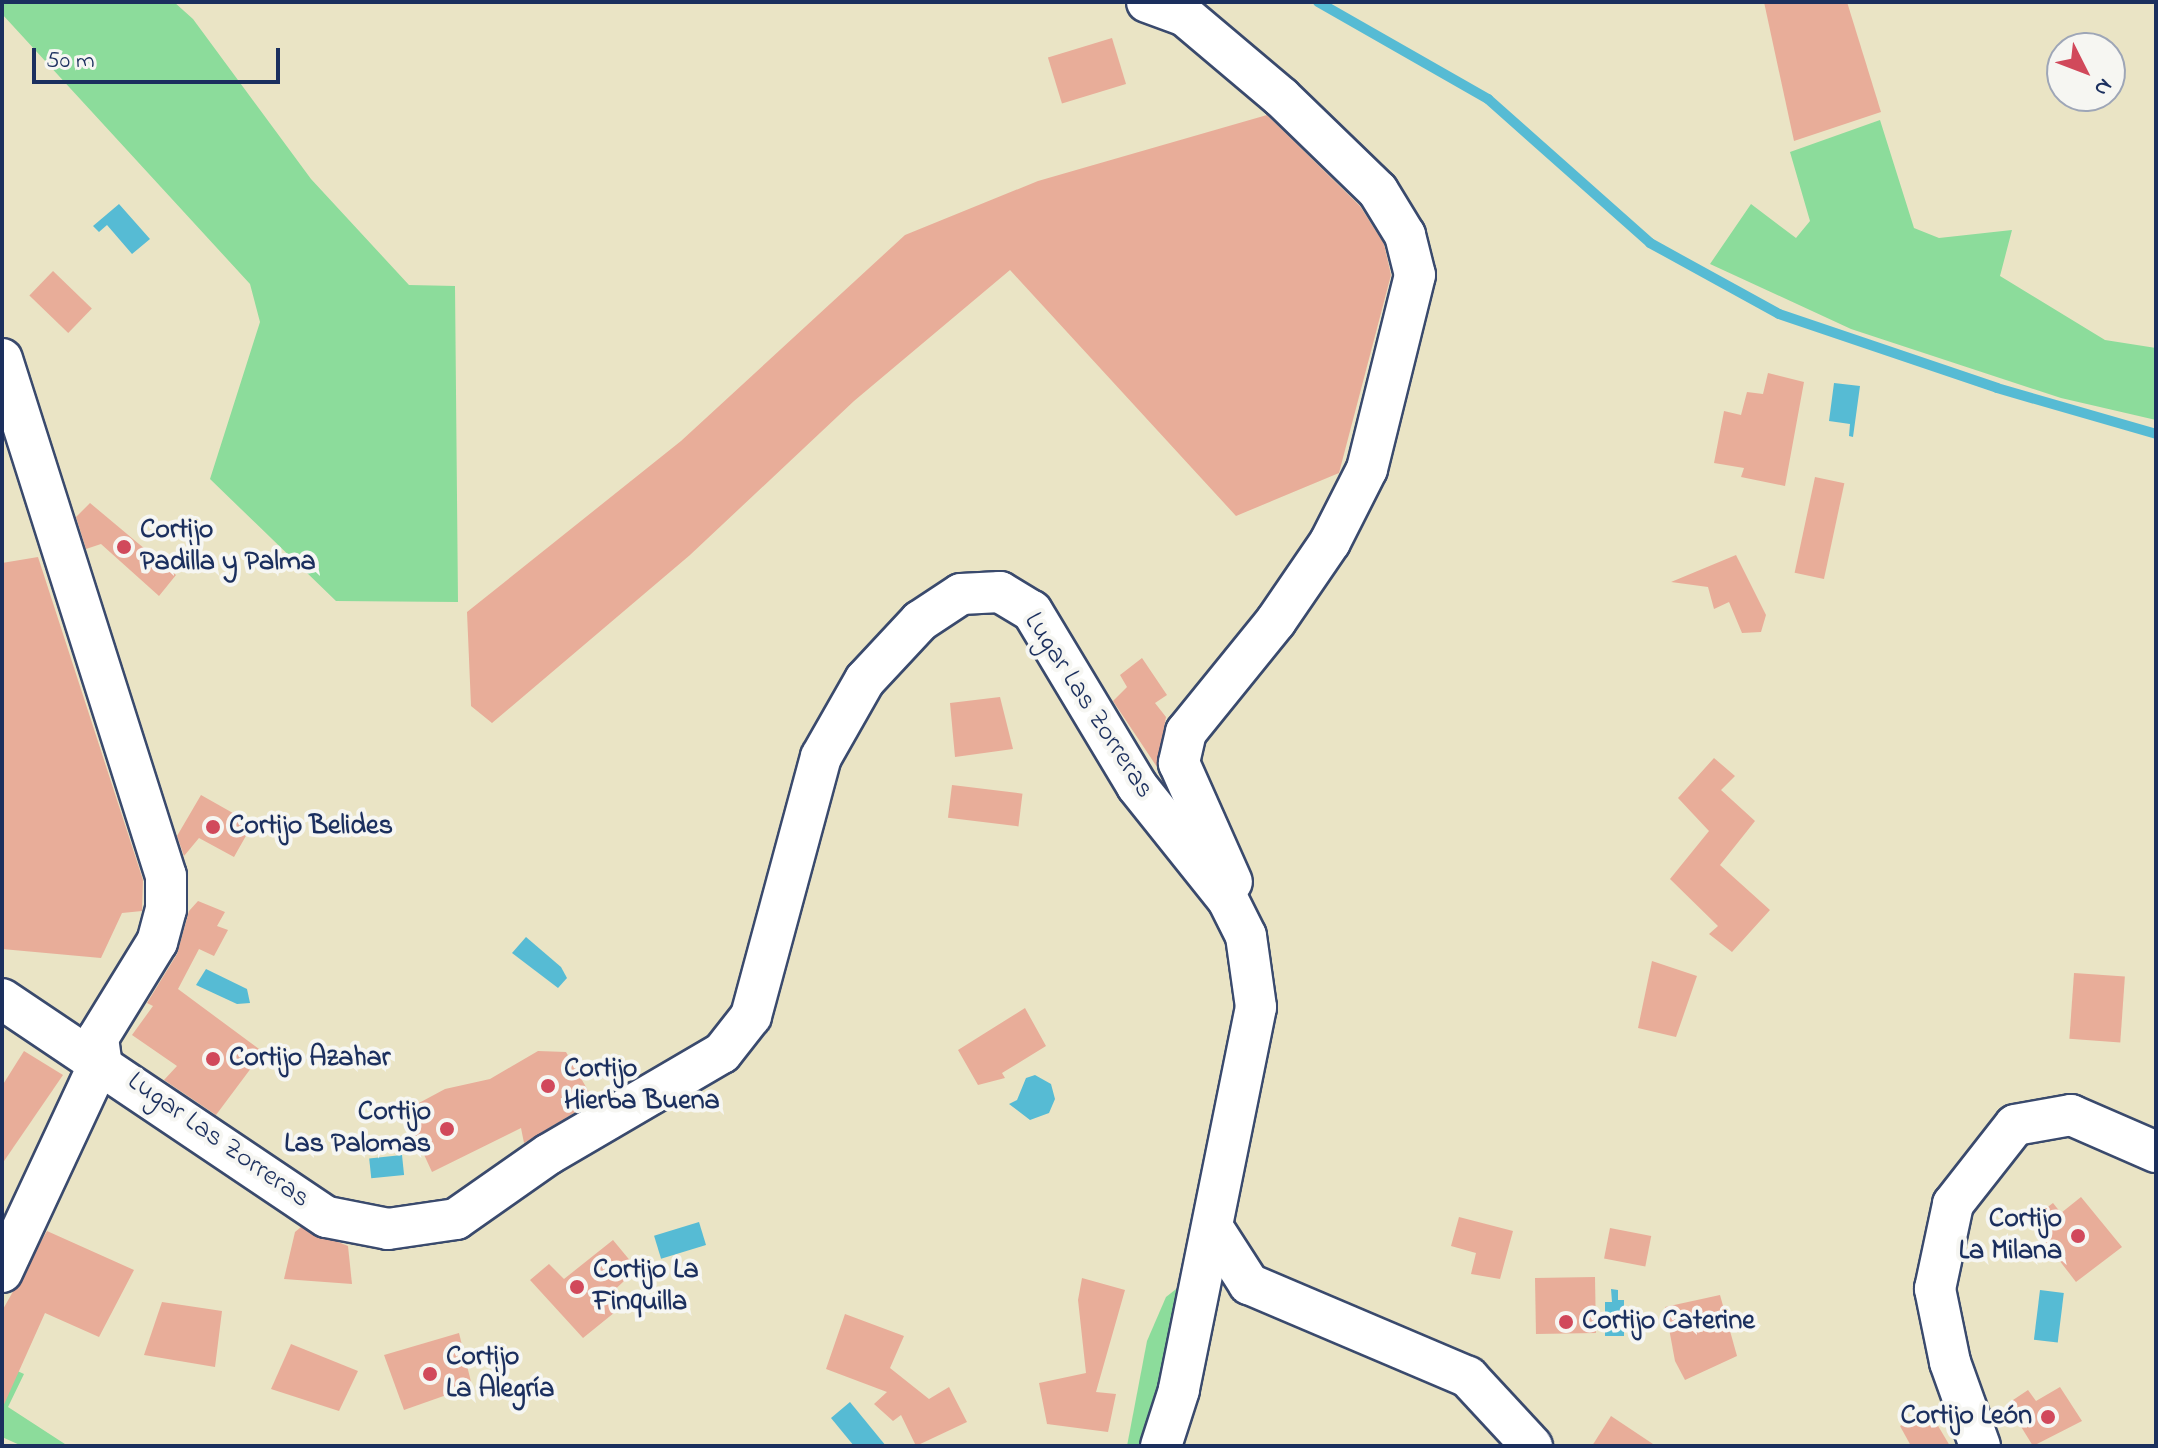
<!DOCTYPE html>
<html>
<head>
<meta charset="utf-8">
<style>
	body { margin:0 }
	#map { position:relative; width:2158px; height:1448px; overflow:hidden; background:#eae4c5; font-family:"Indie Flower",sans-serif }
	div>[style] { position:absolute }
	.green>* { inset:0; background:#8cdc9b }
	.water>* { inset:0; background:#56bbd4; transform-origin:0 0 }
	.stream>* { height:10px; margin:-5px; padding:0 5px; transform-origin:5px; border-radius:5px; background:#56bbd4 }
	.building>* { inset:0; background:#e8ad99; transform-origin:0 0 }
	.roads { filter:drop-shadow(2px 0 #3a4a6d) drop-shadow(-2px 0 #3a4a6d) drop-shadow(0 2px #3a4a6d) drop-shadow(0 -2px #3a4a6d) }
	.street>* { height:40px; margin:-20px; padding:0 20px; transform-origin:20px; border-radius:20px; background:#fff }
	.dots>* { width:22px; height:22px; translate:-50% -50%; box-sizing:border-box; border:4px solid #f6f6f2; border-radius:50% }
	span { translate:-50% -50%; white-space:nowrap; text-align:center; line-height:1.15; -webkit-text-stroke:8px #f6f6f2; paint-order:stroke }
	.poi-label { font-size:28px; color:#1b2f5e; font-weight:700 }
	.left { translate:0 -50%; text-align:left }
	.right { translate:-100% -50%; text-align:right }
	.street-label { font-size:28px; color:#1b2f5e }
	.frame { position:absolute; inset:0; border:4px solid #1b2f5e; pointer-events:none }
	.north { position:absolute; left:2046px; top:32px; width:80px; height:80px; box-sizing:border-box; background:#f6f6f2; border:2px solid #9ea6b7; border-radius:50%; rotate:132deg; font-size:22px; font-weight:700; line-height:32px; text-align:center; color:#1b2f5e }
	.north::after { content:''; display:block; margin:auto; width:28px; height:36px; background:#d1495b; clip-path:polygon(50% 0,100% 100%,50% 72%,0 100%) }
	.scale { position:absolute; left:32px; top:48px; width:248px; height:36px; box-sizing:border-box; border:4px solid #1b2f5e; border-top:0; padding-left:10px; font-size:24px; line-height:28px; white-space:nowrap; color:#1b2f5e; -webkit-text-stroke:6px #f6f6f2; paint-order:stroke }
</style>
</head>
<body>
<div id="map">
	<div class="green">
		<i style="clip-path:polygon(2px 2px,174px 2px,193px 19px,311px 179px,409px 285px,455px 286px,458px 602px,336px 601px,210px 479px,260px 322px,250px 284px,2px 14px)"></i>
		<i style="clip-path:polygon(1880px 120px,1914px 228px,1939px 238px,2012px 230px,2000px 276px,2105px 340px,2156px 348px,2156px 420px,2061px 398px,1851px 329px,1710px 264px,1751px 204px,1796px 238px,1810px 221px,1790px 152px)"></i>
		<i style="clip-path:polygon(1185px 1282px,1148px 1446px,1127px 1446px,1147px 1341px,1166px 1297px)"></i>
		<i style="clip-path:polygon(2px 1364px,24px 1374px,8px 1407px,68px 1446px,22px 1446px,2px 1437px)"></i>
	</div>
	<div class="water">
		<i style="clip-path:polygon(119px 204px,150px 239px,132px 254px,107px 225px,99px 232px,93px 226px)"></i>
		<i style="clip-path:polygon(1834px 383px,1860px 386px,1853px 437px,1849px 436px,1850px 424px,1829px 421px)"></i>
		<i style="clip-path:polygon(526px 937px,561px 967px,567px 978px,558px 988px,512px 953px)"></i>
		<i style="clip-path:polygon(206px 969px,247px 989px,250px 1003px,237px 1004px,196px 985px)"></i>
		<i style="clip-path:polygon(1035px 1075px,1051px 1084px,1055px 1099px,1049px 1113px,1030px 1120px,1009px 1104px,1017px 1100px,1026px 1078px)"></i>
		<i style="left:402px;top:1155px;width:20px;height:33px;rotate:84deg"></i>
		<i style="left:699px;top:1222px;width:24px;height:47px;rotate:73deg"></i>
		<i style="clip-path:polygon(1611px 1289px,1618px 1290px,1618px 1300px,1624px 1300px,1624px 1336px,1605px 1336px,1605px 1302px,1612px 1302px)"></i>
		<i style="left:2040px;top:1290px;width:24px;height:50px;rotate:7deg"></i>
		<i style="clip-path:polygon(850px 1402px,886px 1446px,854px 1446px,831px 1418px)"></i>
	</div>
	<div class="stream">
		<i style="left:1318px;top:2px;width:196px;rotate:29.7deg"></i>
		<i style="left:1488px;top:99px;width:217px;rotate:41.6deg"></i>
		<i style="left:1650px;top:243px;width:147px;rotate:28.8deg"></i>
		<i style="left:1779px;top:314px;width:230px;rotate:18.7deg"></i>
		<i style="left:1997px;top:388px;width:166px;rotate:16.1deg"></i>
	</div>
	<div class="building">
		<i style="clip-path:polygon(1764px 2px,1847px 2px,1881px 112px,1794px 141px)"></i>
		<i style="left:1112px;top:38px;width:48px;height:67px;rotate:73deg"></i>
		<i style="clip-path:polygon(1267px 115px,1360px 206px,1384px 244px,1391px 275px,1339px 473px,1236px 516px,1010px 270px,854px 401px,690px 555px,492px 723px,471px 706px,467px 612px,681px 441px,905px 235px,1038px 181px)"></i>
		<i style="left:53px;top:271px;width:54px;height:34px;rotate:44deg"></i>
		<i style="clip-path:polygon(1768px 373px,1804px 382px,1785px 486px,1741px 477px,1744px 468px,1714px 463px,1724px 411px,1741px 415px,1747px 392px,1763px 394px)"></i>
		<i style="left:1815px;top:477px;width:30px;height:98px;rotate:12deg"></i>
		<i style="clip-path:polygon(90px 503px,176px 575px,159px 596px,101px 544px,86px 549px,76px 517px)"></i>
		<i style="clip-path:polygon(1736px 555px,1766px 615px,1761px 632px,1742px 633px,1729px 602px,1714px 609px,1708px 587px,1671px 582px)"></i>
		<i style="clip-path:polygon(38px 557px,143px 880px,142px 911px,122px 913px,101px 958px,2px 949px,2px 563px)"></i>
		<i style="clip-path:polygon(1142px 658px,1167px 695px,1155px 703px,1166px 717px,1157px 767px,1113px 701px,1127px 687px,1120px 675px)"></i>
		<i style="clip-path:polygon(1000px 697px,1013px 749px,955px 757px,950px 703px)"></i>
		<i style="clip-path:polygon(1714px 758px,1735px 776px,1721px 790px,1755px 821px,1720px 865px,1770px 910px,1732px 952px,1709px 934px,1718px 926px,1670px 879px,1709px 831px,1678px 798px)"></i>
		<i style="left:952px;top:785px;width:71px;height:33px;rotate:7deg"></i>
		<i style="clip-path:polygon(201px 795px,247px 821px,247px 834px,234px 857px,199px 838px,184px 856px,177px 836px)"></i>
		<i style="clip-path:polygon(198px 901px,225px 912px,217px 926px,228px 930px,214px 956px,199px 949px,178px 989px,263px 1052px,216px 1115px,164px 1080px,177px 1066px,132px 1035px,153px 1006px,147px 1003px,177px 954px,189px 911px)"></i>
		<i style="clip-path:polygon(1652px 961px,1697px 976px,1676px 1037px,1638px 1028px)"></i>
		<i style="left:2074px;top:973px;width:51px;height:66px;rotate:4deg"></i>
		<i style="clip-path:polygon(1025px 1008px,1046px 1046px,1002px 1073px,1005px 1078px,978px 1085px,958px 1050px)"></i>
		<i style="clip-path:polygon(24px 1051px,63px 1075px,2px 1164px,2px 1086px)"></i>
		<i style="clip-path:polygon(538px 1051px,566px 1052px,594px 1101px,524px 1143px,521px 1128px,432px 1172px,404px 1111px,445px 1089px,490px 1079px)"></i>
		<i style="clip-path:polygon(2081px 1197px,2122px 1247px,2076px 1282px,2029px 1221px,2053px 1203px,2061px 1213px)"></i>
		<i style="clip-path:polygon(1459px 1217px,1513px 1231px,1500px 1279px,1471px 1274px,1476px 1253px,1451px 1246px)"></i>
		<i style="clip-path:polygon(301px 1227px,348px 1246px,352px 1284px,284px 1279px,295px 1232px)"></i>
		<i style="left:1610px;top:1228px;width:42px;height:31px;rotate:11deg"></i>
		<i style="clip-path:polygon(47px 1231px,134px 1270px,99px 1337px,45px 1313px,2px 1409px,2px 1311px)"></i>
		<i style="clip-path:polygon(613px 1240px,637px 1269px,609px 1295px,620px 1308px,583px 1338px,530px 1280px,549px 1264px,564px 1279px)"></i>
		<i style="left:1595px;top:1277px;width:56px;height:60px;rotate:89deg"></i>
		<i style="clip-path:polygon(1082px 1278px,1125px 1290px,1096px 1392px,1116px 1394px,1108px 1432px,1047px 1424px,1039px 1383px,1086px 1373px,1078px 1300px)"></i>
		<i style="clip-path:polygon(1720px 1295px,1737px 1356px,1685px 1380px,1675px 1361px,1665px 1307px)"></i>
		<i style="clip-path:polygon(162px 1302px,222px 1311px,215px 1367px,144px 1355px)"></i>
		<i style="clip-path:polygon(845px 1314px,904px 1336px,890px 1368px,929px 1399px,949px 1387px,967px 1422px,916px 1446px,901px 1415px,893px 1421px,874px 1404px,887px 1392px,826px 1369px)"></i>
		<i style="clip-path:polygon(459px 1333px,472px 1386px,404px 1410px,384px 1355px)"></i>
		<i style="clip-path:polygon(291px 1344px,358px 1371px,339px 1411px,271px 1389px)"></i>
		<i style="clip-path:polygon(2060px 1387px,2082px 1421px,2033px 1446px,2007px 1404px,2028px 1390px,2036px 1401px)"></i>
		<i style="clip-path:polygon(1928px 1409px,1950px 1446px,1911px 1446px,1900px 1426px)"></i>
		<i style="clip-path:polygon(1611px 1416px,1656px 1446px,1592px 1446px)"></i>
	</div>
	<div class="roads">
		<div class="street">
			<i style="left:1147px;top:2px;width:40px;rotate:20.2deg"></i>
			<i style="left:1185px;top:16px;width:126px;rotate:40.2deg"></i>
			<i style="left:1281px;top:97px;width:135px;rotate:44.1deg"></i>
			<i style="left:1378px;top:191px;width:52px;rotate:58.5deg"></i>
			<i style="left:1405px;top:235px;width:41px;rotate:76deg"></i>
			<i style="left:1415px;top:275px;width:200px;rotate:103.9deg"></i>
			<i style="left:1367px;top:469px;width:82px;rotate:116.9deg"></i>
			<i style="left:1330px;top:542px;width:96px;rotate:124.4deg"></i>
			<i style="left:1276px;top:621px;width:143px;rotate:129deg"></i>
			<i style="left:1186px;top:732px;width:32px;rotate:103deg"></i>
			<i style="left:1179px;top:763px;width:130px;rotate:66deg"></i>
			<i style="left:2px;top:359px;width:542px;rotate:72.4deg"></i>
			<i style="left:166px;top:876px;width:33px;rotate:90deg"></i>
			<i style="left:166px;top:909px;width:34px;rotate:105deg"></i>
			<i style="left:157px;top:942px;width:113px;rotate:121.6deg"></i>
			<i style="left:98px;top:1038px;width:22px;rotate:82deg"></i>
			<i style="left:2px;top:999px;width:391px;rotate:33.9deg"></i>
			<i style="left:327px;top:1217px;width:62px;rotate:11.1deg"></i>
			<i style="left:388px;top:1229px;width:69px;rotate:-8.4deg"></i>
			<i style="left:456px;top:1219px;width:113px;rotate:-35deg"></i>
			<i style="left:549px;top:1154px;width:200px;rotate:-30.3deg"></i>
			<i style="left:722px;top:1053px;width:47px;rotate:-51.9deg"></i>
			<i style="left:751px;top:1016px;width:268px;rotate:-74.9deg"></i>
			<i style="left:821px;top:757px;width:89px;rotate:-60.3deg"></i>
			<i style="left:865px;top:680px;width:81px;rotate:-47deg"></i>
			<i style="left:920px;top:621px;width:49px;rotate:-33.4deg"></i>
			<i style="left:961px;top:594px;width:39px;rotate:-3deg"></i>
			<i style="left:1000px;top:592px;width:37px;rotate:31deg"></i>
			<i style="left:1032px;top:611px;width:204px;rotate:59deg"></i>
			<i style="left:1137px;top:786px;width:146px;rotate:51.4deg"></i>
			<i style="left:1228px;top:900px;width:40px;rotate:63.4deg"></i>
			<i style="left:1246px;top:936px;width:72px;rotate:82deg"></i>
			<i style="left:1256px;top:1007px;width:391px;rotate:101.4deg"></i>
			<i style="left:1179px;top:1390px;width:59px;rotate:107.8deg"></i>
			<i style="left:1213px;top:1228px;width:67px;rotate:57.3deg"></i>
			<i style="left:1249px;top:1284px;width:238px;rotate:23deg"></i>
			<i style="left:1468px;top:1377px;width:94px;rotate:47.2deg"></i>
			<i style="left:2px;top:1272px;width:234px;rotate:-65deg"></i>
			<i style="left:1980px;top:1446px;width:89px;rotate:-109.7deg"></i>
			<i style="left:1950px;top:1362px;width:75px;rotate:-101.6deg"></i>
			<i style="left:1935px;top:1289px;width:87px;rotate:-78deg"></i>
			<i style="left:1953px;top:1204px;width:100px;rotate:-51.9deg"></i>
			<i style="left:2015px;top:1125px;width:57px;rotate:-10.1deg"></i>
			<i style="left:2071px;top:1115px;width:93px;rotate:23.5deg"></i>
		</div>
	</div>
	<div class="dots">
		<i style="left:124px;top:547px;background:#d1495b"></i>
		<i style="left:213px;top:827px;background:#d1495b"></i>
		<i style="left:213px;top:1059px;background:#d1495b"></i>
		<i style="left:548px;top:1086px;background:#d1495b"></i>
		<i style="left:447px;top:1129px;background:#d1495b"></i>
		<i style="left:2078px;top:1236px;background:#d1495b"></i>
		<i style="left:577px;top:1287px;background:#d1495b"></i>
		<i style="left:1566px;top:1322px;background:#d1495b"></i>
		<i style="left:430px;top:1374px;background:#d1495b"></i>
		<i style="left:2048px;top:1417px;background:#d1495b"></i>
	</div>
	<div class="poi-label">
		<span class="left" style="left:140px;top:547px">Cortijo<br>Padilla y Palma</span>
		<span class="left" style="left:229px;top:827px">Cortijo Belides</span>
		<span class="left" style="left:229px;top:1059px">Cortijo Azahar</span>
		<span class="left" style="left:564px;top:1086px">Cortijo<br>Hierba Buena</span>
		<span class="right" style="left:431px;top:1129px">Cortijo<br>Las Palomas</span>
		<span class="right" style="left:2062px;top:1236px">Cortijo<br>La Milana</span>
		<span class="left" style="left:593px;top:1287px">Cortijo La<br>Finquilla</span>
		<span class="left" style="left:1582px;top:1322px">Cortijo Caterine</span>
		<span class="left" style="left:446px;top:1374px">Cortijo<br>La Alegría</span>
		<span class="right" style="left:2032px;top:1417px">Cortijo León</span>
	</div>
	<div class="street-label">
		<span style="left:1088px;top:706px;rotate:57deg">Lugar Las Zorreras</span>
		<span style="left:218px;top:1141px;rotate:35deg">Lugar Las Zorreras</span>
	</div>
	<div class="frame"></div>
	<div class="north">N</div>
	<div class="scale">50 m</div>
</div>
</body>
</html>
